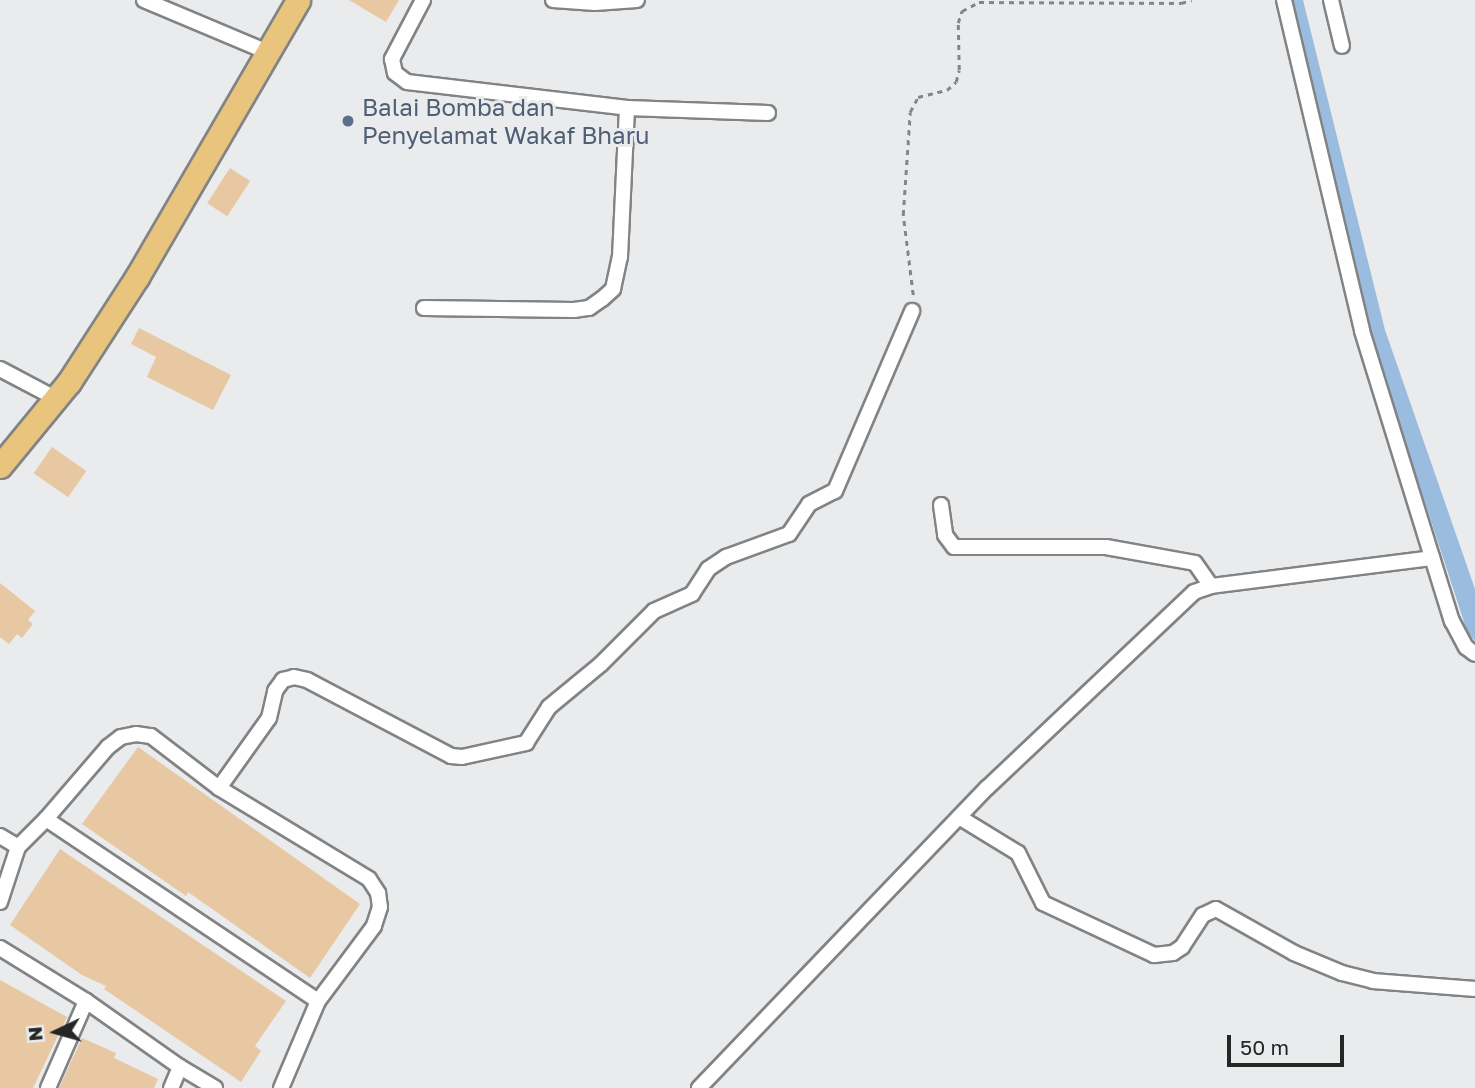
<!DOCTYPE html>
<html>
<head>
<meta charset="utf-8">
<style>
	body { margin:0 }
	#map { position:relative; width:1475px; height:1088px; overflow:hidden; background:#e9ebec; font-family:"Golos Text",sans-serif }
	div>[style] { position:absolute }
	.water>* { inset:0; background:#9abcde }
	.building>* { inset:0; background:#e8c8a2; transform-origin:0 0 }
	.path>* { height:2.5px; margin-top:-1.25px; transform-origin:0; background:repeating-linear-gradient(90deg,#848586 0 5px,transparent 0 10px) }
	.roads { filter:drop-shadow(2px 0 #828384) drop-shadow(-2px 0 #828384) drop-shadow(0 2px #828384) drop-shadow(0 -2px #828384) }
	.minor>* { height:14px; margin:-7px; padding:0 7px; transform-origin:7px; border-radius:7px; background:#fff }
	.primary>* { height:23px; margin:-11.5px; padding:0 11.5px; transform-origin:11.5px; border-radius:11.5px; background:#e8c47d }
	.dots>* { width:19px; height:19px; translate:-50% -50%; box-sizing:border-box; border:4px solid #e9ebec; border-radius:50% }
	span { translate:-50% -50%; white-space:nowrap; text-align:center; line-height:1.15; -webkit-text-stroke:6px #e9ebec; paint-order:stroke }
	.service-label { font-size:24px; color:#4e5e75 }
	.left { translate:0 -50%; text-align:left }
	.north { position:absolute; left:21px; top:997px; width:70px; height:70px; -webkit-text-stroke:5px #e9ebec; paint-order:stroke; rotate:265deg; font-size:19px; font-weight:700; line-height:28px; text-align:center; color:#252626 }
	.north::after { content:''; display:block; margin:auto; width:24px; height:32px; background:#252626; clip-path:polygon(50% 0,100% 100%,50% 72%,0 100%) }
	.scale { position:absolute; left:1227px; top:1035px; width:117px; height:32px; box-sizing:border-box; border:4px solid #252626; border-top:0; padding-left:9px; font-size:21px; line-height:24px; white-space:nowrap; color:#252626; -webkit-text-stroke:5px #e9ebec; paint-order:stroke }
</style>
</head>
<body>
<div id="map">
	<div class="water">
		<i style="clip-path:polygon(1291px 0,1303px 0,1385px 330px,1475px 589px,1475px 641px,1467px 631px,1367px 325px)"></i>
	</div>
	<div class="building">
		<i style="clip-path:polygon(349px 0,399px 0,386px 22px)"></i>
		<i style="left:230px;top:168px;width:24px;height:42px;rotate:33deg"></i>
		<i style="clip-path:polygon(139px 328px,231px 375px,213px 410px,147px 377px,156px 357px,131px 344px)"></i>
		<i style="left:52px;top:447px;width:42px;height:32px;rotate:35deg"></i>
		<i style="clip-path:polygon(0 583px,35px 611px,28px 620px,33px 624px,22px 638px,17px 634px,9px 644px,0 637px)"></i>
		<i style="clip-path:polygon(138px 747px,360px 904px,310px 978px,188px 892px,186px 896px,82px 824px)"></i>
		<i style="clip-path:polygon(60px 849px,286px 1001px,255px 1046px,261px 1051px,241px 1082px,104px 989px,106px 986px,82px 975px,10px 925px)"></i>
		<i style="clip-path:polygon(0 980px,67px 1017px,33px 1088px,0 1088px)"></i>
		<i style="clip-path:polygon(82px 1038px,116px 1053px,114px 1058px,158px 1079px,154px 1088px,59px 1088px)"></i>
	</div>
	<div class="path">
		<i style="left:913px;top:295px;width:81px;rotate:-97.1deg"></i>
		<i style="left:903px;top:215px;width:103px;rotate:-86.1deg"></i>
		<i style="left:910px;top:112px;width:17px;rotate:-62deg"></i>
		<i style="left:918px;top:97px;width:30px;rotate:-14deg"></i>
		<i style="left:947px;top:90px;width:12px;rotate:-42deg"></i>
		<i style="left:956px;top:82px;width:12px;rotate:-76deg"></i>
		<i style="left:959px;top:70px;width:47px;rotate:-91.2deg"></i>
		<i style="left:958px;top:23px;width:13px;rotate:-72deg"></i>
		<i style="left:962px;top:11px;width:19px;rotate:-28deg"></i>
		<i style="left:979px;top:2px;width:202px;rotate:0.3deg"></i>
		<i style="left:1181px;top:3px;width:11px;rotate:-15deg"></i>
	</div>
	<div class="roads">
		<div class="minor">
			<i style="left:144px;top:0;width:134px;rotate:22.8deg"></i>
			<i style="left:423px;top:0;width:67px;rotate:117.7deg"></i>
			<i style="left:392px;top:59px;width:14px;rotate:78deg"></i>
			<i style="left:395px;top:73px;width:15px;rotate:37deg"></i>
			<i style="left:407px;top:82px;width:222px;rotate:6.7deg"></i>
			<i style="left:627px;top:108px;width:141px;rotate:2deg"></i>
			<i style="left:553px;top:0;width:42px;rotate:4.1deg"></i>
			<i style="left:595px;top:3px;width:42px;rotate:-4.1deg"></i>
			<i style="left:1284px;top:0;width:340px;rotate:76.7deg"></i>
			<i style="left:1362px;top:331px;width:304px;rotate:72.8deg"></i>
			<i style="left:1452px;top:621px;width:30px;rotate:62deg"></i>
			<i style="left:1466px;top:647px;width:11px;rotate:38deg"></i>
			<i style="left:1331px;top:0;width:47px;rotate:76.6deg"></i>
			<i style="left:424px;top:308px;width:150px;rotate:0.8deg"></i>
			<i style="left:574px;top:310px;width:15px;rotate:-8deg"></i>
			<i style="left:589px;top:308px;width:16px;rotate:-35deg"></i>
			<i style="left:602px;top:299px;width:15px;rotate:-42deg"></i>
			<i style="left:613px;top:289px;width:33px;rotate:-78deg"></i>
			<i style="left:620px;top:257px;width:149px;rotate:-87.3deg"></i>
			<i style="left:0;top:369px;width:64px;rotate:27.8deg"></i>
			<i style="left:941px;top:505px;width:30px;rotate:82deg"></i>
			<i style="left:945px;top:535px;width:15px;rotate:53deg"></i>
			<i style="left:954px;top:547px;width:152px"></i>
			<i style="left:1106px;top:547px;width:90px;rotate:10.2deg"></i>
			<i style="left:1195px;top:563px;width:28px;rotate:55deg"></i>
			<i style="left:219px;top:788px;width:86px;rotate:-54.5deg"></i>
			<i style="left:269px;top:718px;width:28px;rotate:-77deg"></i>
			<i style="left:275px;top:691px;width:14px;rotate:-54deg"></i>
			<i style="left:283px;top:680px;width:11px;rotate:-15deg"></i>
			<i style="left:294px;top:677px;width:13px;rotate:13deg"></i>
			<i style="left:307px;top:680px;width:163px;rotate:27.8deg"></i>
			<i style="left:451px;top:756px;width:11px;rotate:5deg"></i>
			<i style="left:462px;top:757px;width:66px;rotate:-12.3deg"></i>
			<i style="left:526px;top:743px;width:43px;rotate:-57.4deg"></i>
			<i style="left:549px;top:707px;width:67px;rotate:-39.6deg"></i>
			<i style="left:601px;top:664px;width:75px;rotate:-45deg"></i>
			<i style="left:654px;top:611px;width:42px;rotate:-24.1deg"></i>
			<i style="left:692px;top:594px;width:30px;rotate:-57deg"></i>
			<i style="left:708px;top:569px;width:22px;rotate:-34deg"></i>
			<i style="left:726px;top:557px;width:67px;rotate:-20.1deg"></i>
			<i style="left:789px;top:534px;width:36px;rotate:-56deg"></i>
			<i style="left:809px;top:504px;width:29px;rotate:-27deg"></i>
			<i style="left:835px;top:491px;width:196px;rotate:-66.8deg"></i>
			<i style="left:959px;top:817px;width:69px;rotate:31.4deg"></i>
			<i style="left:1018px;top:853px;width:56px;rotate:63.4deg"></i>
			<i style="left:1043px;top:903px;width:123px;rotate:25.1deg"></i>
			<i style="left:1154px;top:955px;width:19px;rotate:-6deg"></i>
			<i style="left:1173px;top:953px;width:11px;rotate:-34deg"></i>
			<i style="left:1182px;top:947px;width:38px;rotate:-57deg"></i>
			<i style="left:1203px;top:915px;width:14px;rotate:-25deg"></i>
			<i style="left:1216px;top:909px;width:90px;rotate:29.4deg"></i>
			<i style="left:1294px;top:953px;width:52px;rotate:22.6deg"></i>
			<i style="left:1342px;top:973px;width:32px;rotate:14deg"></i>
			<i style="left:1373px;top:981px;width:102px;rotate:4.5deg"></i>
			<i style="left:46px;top:819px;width:327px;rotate:33.8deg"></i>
			<i style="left:0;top:836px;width:21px;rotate:31deg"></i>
			<i style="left:0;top:902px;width:58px;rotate:-71.9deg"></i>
			<i style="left:18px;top:847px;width:40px;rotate:-45deg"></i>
			<i style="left:46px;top:819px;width:95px;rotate:-49.3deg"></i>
			<i style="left:108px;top:747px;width:16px;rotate:-38deg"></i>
			<i style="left:121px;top:737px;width:15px;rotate:-11deg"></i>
			<i style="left:136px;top:734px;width:15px;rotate:8deg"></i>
			<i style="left:151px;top:736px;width:86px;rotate:37.4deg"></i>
			<i style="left:219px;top:788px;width:175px;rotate:31.2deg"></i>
			<i style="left:369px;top:879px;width:17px;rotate:57deg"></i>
			<i style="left:378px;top:893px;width:14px;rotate:82deg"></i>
			<i style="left:380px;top:907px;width:20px;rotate:108deg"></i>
			<i style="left:374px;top:926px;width:94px;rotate:126.7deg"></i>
			<i style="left:318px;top:1001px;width:95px;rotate:113deg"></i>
			<i style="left:0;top:948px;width:101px;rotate:31.6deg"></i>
			<i style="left:86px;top:1001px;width:115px;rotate:35.1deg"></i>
			<i style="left:180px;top:1067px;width:23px;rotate:113deg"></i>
			<i style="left:180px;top:1067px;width:41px;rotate:31deg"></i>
			<i style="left:48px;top:1088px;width:95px;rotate:-66.4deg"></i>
			<i style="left:699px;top:1088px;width:416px;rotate:-46.2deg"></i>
			<i style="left:987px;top:788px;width:285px;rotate:-43.4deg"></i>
			<i style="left:1194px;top:592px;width:18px;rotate:-19deg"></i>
			<i style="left:1211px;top:586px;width:223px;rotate:-7.2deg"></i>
		</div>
		<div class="primary">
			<i style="left:0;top:466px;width:109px;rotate:-50.6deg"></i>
			<i style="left:69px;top:382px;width:125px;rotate:-57.1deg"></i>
			<i style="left:137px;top:277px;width:320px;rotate:-59.8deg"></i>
		</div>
	</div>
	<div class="dots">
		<i style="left:348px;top:121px;background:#5c6f8a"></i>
	</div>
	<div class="service-label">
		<span class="left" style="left:362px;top:121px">Balai Bomba dan<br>Penyelamat Wakaf Bharu</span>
	</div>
	<div class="north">N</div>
	<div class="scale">50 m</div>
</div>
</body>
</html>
